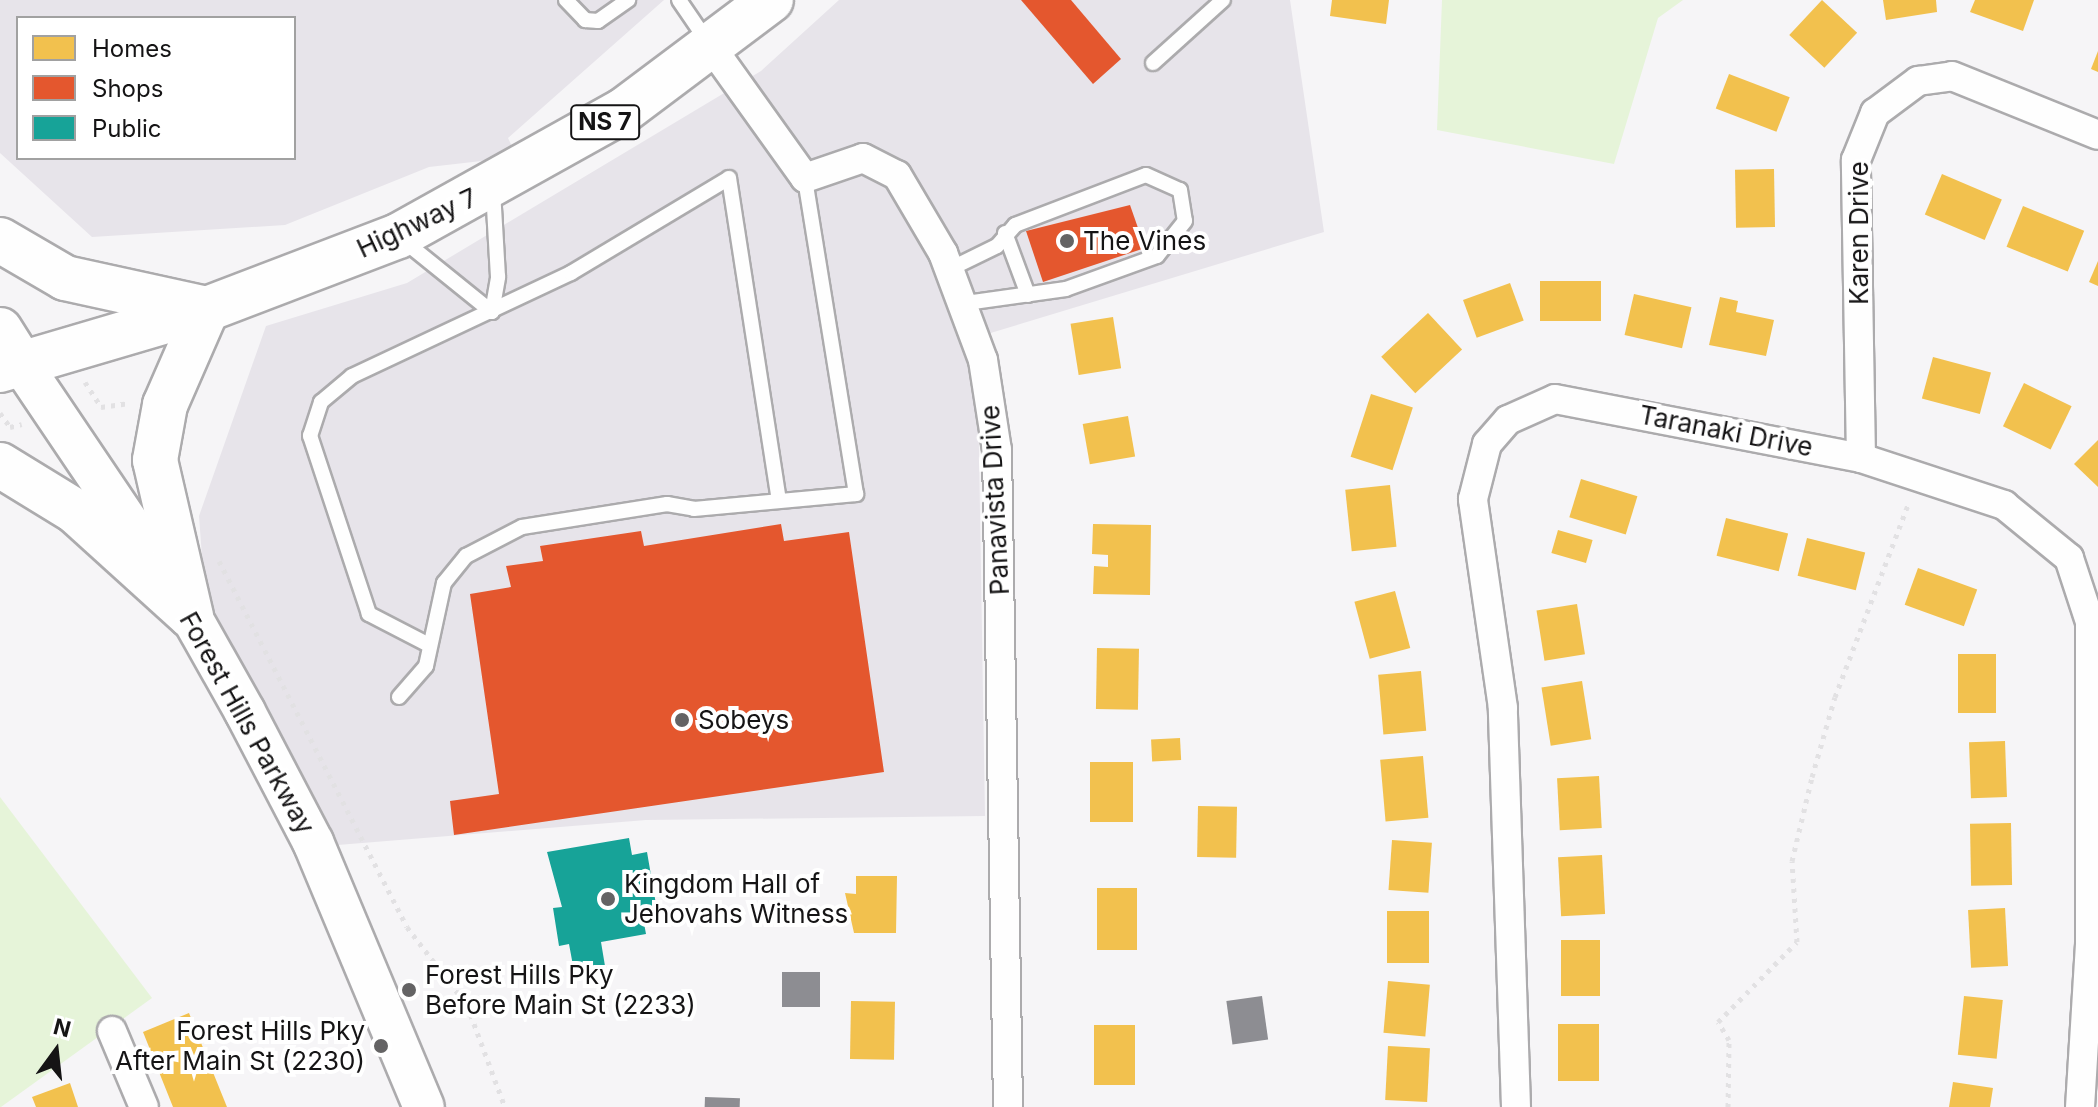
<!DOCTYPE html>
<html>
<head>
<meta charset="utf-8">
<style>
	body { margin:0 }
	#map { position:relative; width:2098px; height:1107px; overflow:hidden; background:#f6f5f7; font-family:Inter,sans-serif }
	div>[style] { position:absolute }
	.built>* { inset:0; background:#e7e4ea }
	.green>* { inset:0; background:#e6f4d9 }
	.homes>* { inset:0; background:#f2c14e; transform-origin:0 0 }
	.shops>* { inset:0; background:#e4572e }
	.public>* { inset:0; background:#17a398 }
	.industry>* { inset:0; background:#8d8d92; transform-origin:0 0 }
	.path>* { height:5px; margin-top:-2.5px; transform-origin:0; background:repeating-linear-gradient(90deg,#e2e1e3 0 4px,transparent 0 10px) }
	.roads { filter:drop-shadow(2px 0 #acabad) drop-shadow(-2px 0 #acabad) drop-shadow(0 2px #acabad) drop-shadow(0 -2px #acabad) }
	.lane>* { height:14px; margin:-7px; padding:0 7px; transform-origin:7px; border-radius:7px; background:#fefefe }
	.street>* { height:28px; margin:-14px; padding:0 14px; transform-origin:14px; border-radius:14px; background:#fefefe }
	.secondary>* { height:40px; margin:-20px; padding:0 20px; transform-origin:20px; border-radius:20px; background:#fefefe }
	.primary>* { height:44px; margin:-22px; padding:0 22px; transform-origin:22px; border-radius:22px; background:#fefefe }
	.highway>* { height:44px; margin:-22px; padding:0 22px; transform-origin:22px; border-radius:22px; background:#fefefe }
	.dots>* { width:22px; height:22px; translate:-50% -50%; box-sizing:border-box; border:4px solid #fff; border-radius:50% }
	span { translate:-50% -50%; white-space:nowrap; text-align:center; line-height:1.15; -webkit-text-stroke:8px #fff; paint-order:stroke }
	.shield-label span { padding:2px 6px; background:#fff; border:2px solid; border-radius:6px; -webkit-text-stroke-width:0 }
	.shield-label { font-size:24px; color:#151415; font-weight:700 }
	.street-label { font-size:26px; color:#151415 }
	.poi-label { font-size:26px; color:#151415 }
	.left { translate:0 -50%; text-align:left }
	.right { translate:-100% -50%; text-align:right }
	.legend { position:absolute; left:16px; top:16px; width:280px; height:144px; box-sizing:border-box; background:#fff; border:2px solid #a1a1a1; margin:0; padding:10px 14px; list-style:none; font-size:24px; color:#151415 }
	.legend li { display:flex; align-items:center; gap:16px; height:40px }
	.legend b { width:40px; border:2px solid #a1a1a1 }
	.north { position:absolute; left:16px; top:1011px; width:80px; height:80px; -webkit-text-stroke:6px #fff; paint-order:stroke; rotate:15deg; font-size:22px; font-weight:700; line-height:32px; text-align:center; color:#151415 }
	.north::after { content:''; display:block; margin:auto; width:28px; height:36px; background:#151415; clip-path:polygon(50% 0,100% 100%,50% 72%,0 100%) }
</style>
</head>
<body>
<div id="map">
	<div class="built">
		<i style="clip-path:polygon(evenodd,0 0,664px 0,508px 138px,517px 157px,429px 167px,285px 225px,92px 237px,0 153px,0 0,18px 18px,294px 18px,294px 158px,18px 158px,18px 18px)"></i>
		<i style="clip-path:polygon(839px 0,1290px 0,1324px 232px,964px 341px,978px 390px,985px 816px,646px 820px,313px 847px,207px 625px,199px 516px,266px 326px,407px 283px,761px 71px)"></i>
	</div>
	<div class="green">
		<i style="clip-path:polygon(1442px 0,1683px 0,1658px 18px,1614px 164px,1437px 130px)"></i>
		<i style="clip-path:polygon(0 797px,152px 998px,1px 1107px,0 1107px)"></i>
	</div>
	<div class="homes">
		<i style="clip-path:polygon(1332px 0,1389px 0,1386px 24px,1330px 16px)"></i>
		<i style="left:1822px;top:0;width:48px;height:48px;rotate:43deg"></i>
		<i style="clip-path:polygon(1883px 0,1936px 0,1937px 12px,1886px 20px)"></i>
		<i style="clip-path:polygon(1975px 0,2034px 0,2023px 31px,1970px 12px)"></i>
		<i style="clip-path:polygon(2098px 51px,2098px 72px,2091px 69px)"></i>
		<i style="left:1729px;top:74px;width:65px;height:37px;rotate:21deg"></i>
		<i style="left:1774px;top:169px;width:58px;height:39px;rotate:89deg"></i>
		<i style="left:1942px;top:174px;width:65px;height:44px;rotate:23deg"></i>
		<i style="left:2023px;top:206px;width:66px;height:44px;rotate:22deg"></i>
		<i style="clip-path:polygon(2098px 261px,2098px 286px,2089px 282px)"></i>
		<i style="left:1540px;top:281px;width:61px;height:40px"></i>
		<i style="left:1510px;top:283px;width:40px;height:50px;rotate:70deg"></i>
		<i style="left:1634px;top:294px;width:59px;height:42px;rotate:13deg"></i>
		<i style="clip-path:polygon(1720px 297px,1738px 301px,1736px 312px,1774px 320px,1766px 356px,1709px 345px)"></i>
		<i style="left:1428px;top:313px;width:50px;height:64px;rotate:47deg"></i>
		<i style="left:1113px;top:317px;width:52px;height:43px;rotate:81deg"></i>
		<i style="left:1933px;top:357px;width:60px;height:43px;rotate:15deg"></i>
		<i style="left:2024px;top:383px;width:53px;height:48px;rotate:26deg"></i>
		<i style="left:1371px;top:394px;width:44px;height:66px;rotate:18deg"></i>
		<i style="left:1128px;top:416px;width:41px;height:46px;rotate:80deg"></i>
		<i style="clip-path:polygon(2098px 440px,2098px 487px,2074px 464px)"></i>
		<i style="left:1581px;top:479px;width:59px;height:40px;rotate:17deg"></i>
		<i style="left:1390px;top:485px;width:62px;height:45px;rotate:84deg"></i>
		<i style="left:1726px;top:518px;width:64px;height:39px;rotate:14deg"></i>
		<i style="clip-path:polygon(1093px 524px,1151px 525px,1150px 595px,1093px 594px,1094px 566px,1108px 567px,1108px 555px,1092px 554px)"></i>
		<i style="left:1558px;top:530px;width:36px;height:24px;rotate:16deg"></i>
		<i style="left:1807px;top:538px;width:60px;height:39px;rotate:14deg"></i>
		<i style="left:1918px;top:568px;width:63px;height:39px;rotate:20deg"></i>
		<i style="left:1395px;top:591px;width:59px;height:42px;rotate:75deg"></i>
		<i style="left:1577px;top:604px;width:51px;height:41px;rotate:81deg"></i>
		<i style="left:1097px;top:648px;width:42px;height:61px;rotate:1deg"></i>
		<i style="left:1958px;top:654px;width:38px;height:59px"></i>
		<i style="left:1421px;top:671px;width:60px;height:43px;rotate:85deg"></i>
		<i style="left:1582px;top:681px;width:59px;height:41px;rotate:81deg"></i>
		<i style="left:1180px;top:738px;width:22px;height:29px;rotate:87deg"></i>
		<i style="left:2005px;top:741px;width:56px;height:36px;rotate:88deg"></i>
		<i style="left:1423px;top:756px;width:62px;height:43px;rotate:85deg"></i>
		<i style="left:1090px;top:762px;width:43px;height:60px"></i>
		<i style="left:1599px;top:776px;width:52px;height:42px;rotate:87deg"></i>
		<i style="left:1198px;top:806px;width:39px;height:51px;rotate:1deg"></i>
		<i style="left:2011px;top:823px;width:62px;height:41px;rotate:89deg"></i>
		<i style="left:1392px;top:840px;width:40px;height:50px;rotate:4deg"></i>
		<i style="left:1602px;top:855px;width:59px;height:44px;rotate:87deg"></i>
		<i style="clip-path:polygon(856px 876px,897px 876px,896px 933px,854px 933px,845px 893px,856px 894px)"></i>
		<i style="left:1097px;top:888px;width:40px;height:62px"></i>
		<i style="left:2005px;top:908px;width:58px;height:37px;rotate:87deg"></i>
		<i style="left:1387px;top:911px;width:42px;height:52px"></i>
		<i style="left:1561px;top:940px;width:39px;height:56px"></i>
		<i style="left:1388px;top:981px;width:42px;height:52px;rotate:5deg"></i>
		<i style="left:1964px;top:996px;width:39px;height:59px;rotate:6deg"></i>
		<i style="left:851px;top:1001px;width:44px;height:58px;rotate:1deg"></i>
		<i style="clip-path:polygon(189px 1013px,227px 1107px,173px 1107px,143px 1032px)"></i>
		<i style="left:1558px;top:1024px;width:41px;height:57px"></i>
		<i style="left:1094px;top:1025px;width:41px;height:60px"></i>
		<i style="left:1388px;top:1046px;width:42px;height:54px;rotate:3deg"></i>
		<i style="clip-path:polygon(1953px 1082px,1993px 1088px,1990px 1107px,1949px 1107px)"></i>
		<i style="clip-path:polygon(70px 1083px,78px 1107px,36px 1107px,32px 1097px)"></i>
	</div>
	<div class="shops">
		<i style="clip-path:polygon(1021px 0,1071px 0,1121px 59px,1093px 84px)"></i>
		<i style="clip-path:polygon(1130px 205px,1145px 248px,1043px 282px,1026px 231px)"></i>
		<i style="clip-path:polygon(781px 524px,784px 541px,849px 532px,884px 772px,454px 835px,450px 801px,499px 794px,470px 594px,511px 587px,506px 566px,543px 561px,540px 546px,641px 531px,644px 546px)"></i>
	</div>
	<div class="public">
		<i style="clip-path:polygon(629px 838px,632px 855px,647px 852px,658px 916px,643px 918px,646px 934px,601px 942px,605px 966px,574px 971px,569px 944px,559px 946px,553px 908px,562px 907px,547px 852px)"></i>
	</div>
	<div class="industry">
		<i style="left:782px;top:972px;width:38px;height:35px"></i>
		<i style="left:1262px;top:996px;width:44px;height:36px;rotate:82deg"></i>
		<i style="left:705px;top:1097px;width:35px;height:10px;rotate:2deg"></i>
	</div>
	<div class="path">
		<i style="left:85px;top:382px;width:30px;rotate:57deg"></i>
		<i style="left:101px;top:407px;width:27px;rotate:-8deg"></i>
		<i style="left:0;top:413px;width:17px;rotate:54deg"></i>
		<i style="left:10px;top:427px;width:12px;rotate:-14deg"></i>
		<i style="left:219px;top:561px;width:411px;rotate:62.8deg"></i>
		<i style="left:407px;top:927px;width:98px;rotate:52.4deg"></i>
		<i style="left:467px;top:1005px;width:109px;rotate:69.6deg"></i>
		<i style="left:1728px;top:1107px;width:67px;rotate:-89.1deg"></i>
		<i style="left:1729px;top:1040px;width:21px;rotate:-121deg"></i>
		<i style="left:1718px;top:1022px;width:112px;rotate:-45.4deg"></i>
		<i style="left:1797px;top:942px;width:81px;rotate:-93.5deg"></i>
		<i style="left:1792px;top:861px;width:86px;rotate:-76.6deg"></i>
		<i style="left:1812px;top:777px;width:83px;rotate:-74deg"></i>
		<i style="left:1835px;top:697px;width:209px;rotate:-69.2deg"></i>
	</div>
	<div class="roads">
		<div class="lane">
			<i style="left:566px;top:0;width:28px;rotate:46deg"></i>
			<i style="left:585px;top:20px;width:13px;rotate:4deg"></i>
			<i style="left:598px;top:21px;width:37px;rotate:-35deg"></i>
			<i style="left:679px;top:0;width:50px;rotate:55.7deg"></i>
			<i style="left:1153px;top:63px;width:94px;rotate:-42deg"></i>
			<i style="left:1005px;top:233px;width:66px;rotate:69.6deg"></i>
			<i style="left:404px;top:241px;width:113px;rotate:38.9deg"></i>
			<i style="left:950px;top:269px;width:52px;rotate:-26.1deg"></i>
			<i style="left:997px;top:246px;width:28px;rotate:-49deg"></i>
			<i style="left:1015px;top:225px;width:140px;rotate:-20.9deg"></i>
			<i style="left:1146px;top:175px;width:37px;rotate:24deg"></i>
			<i style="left:1180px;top:190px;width:31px;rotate:81deg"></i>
			<i style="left:1185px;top:221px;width:45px;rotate:128.7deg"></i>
			<i style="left:1157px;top:256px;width:97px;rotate:160.1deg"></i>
			<i style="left:1066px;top:289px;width:101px;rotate:172deg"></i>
			<i style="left:492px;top:312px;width:36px;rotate:-80deg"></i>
			<i style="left:498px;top:277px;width:88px;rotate:-93.3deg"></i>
			<i style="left:429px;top:645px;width:68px;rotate:-152.7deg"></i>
			<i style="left:369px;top:614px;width:188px;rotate:-108.3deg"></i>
			<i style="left:310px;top:436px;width:36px;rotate:-72deg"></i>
			<i style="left:321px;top:402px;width:40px;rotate:-40deg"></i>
			<i style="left:352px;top:376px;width:242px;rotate:-25.2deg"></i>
			<i style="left:571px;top:273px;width:184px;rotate:-31deg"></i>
			<i style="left:729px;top:178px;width:321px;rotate:81.2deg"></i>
			<i style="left:399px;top:697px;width:41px;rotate:-48.9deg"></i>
			<i style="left:426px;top:666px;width:85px;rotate:-77.8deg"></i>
			<i style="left:444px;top:583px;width:35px;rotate:-51deg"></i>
			<i style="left:466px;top:556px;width:63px;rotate:-27.4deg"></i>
			<i style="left:522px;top:527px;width:147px;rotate:-9deg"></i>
			<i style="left:667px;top:504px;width:27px;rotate:10deg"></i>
			<i style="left:694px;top:509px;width:163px;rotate:-5.3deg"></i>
			<i style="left:856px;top:494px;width:320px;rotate:-99.2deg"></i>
		</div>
		<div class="street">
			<i style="left:712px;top:48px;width:160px;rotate:54.4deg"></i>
			<i style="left:805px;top:178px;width:61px;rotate:-19deg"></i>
			<i style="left:863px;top:158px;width:38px;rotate:27deg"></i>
			<i style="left:897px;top:175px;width:91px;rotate:59.5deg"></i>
			<i style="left:943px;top:253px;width:114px;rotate:69.5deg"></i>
			<i style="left:983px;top:360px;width:91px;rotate:81.2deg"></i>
			<i style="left:997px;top:450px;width:657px;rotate:89.04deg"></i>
			<i style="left:1861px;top:458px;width:298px;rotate:-91deg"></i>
			<i style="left:1856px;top:160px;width:51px;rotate:-68deg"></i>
			<i style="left:1875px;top:113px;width:54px;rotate:-36.7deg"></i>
			<i style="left:1918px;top:81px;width:34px;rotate:-8deg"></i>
			<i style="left:1952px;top:76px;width:157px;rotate:22deg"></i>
			<i style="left:112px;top:1031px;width:82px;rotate:67.2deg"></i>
			<i style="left:1516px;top:1107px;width:399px;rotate:-91.9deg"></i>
			<i style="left:1503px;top:708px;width:211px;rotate:-98.2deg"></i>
			<i style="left:1473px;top:499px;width:57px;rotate:-75.7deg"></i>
			<i style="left:1487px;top:444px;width:32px;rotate:-49deg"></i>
			<i style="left:1508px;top:420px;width:51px;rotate:-24.1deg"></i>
			<i style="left:1555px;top:399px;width:312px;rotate:10.9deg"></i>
			<i style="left:1861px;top:458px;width:151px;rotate:18.2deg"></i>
			<i style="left:2004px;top:505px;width:84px;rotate:39.2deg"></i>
			<i style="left:2069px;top:558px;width:67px;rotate:71.8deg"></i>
			<i style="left:2090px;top:622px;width:322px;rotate:90deg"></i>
			<i style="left:2090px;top:944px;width:163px;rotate:93.5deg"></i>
		</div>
		<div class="secondary">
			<i style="left:22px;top:365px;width:303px;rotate:56deg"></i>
			<i style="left:191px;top:616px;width:110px;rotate:60.6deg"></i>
			<i style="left:245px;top:712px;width:147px;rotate:62.4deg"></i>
			<i style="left:313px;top:842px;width:287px;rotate:67.3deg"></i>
		</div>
		<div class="primary">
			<i style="left:0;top:370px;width:216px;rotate:-16.4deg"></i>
			<i style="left:207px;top:309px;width:204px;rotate:-20.9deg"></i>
			<i style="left:398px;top:236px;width:257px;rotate:-29.1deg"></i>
			<i style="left:623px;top:111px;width:185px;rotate:-36.9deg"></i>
			<i style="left:0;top:465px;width:88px;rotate:31.5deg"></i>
			<i style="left:75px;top:511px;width:156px;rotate:42.2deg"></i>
			<i style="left:191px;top:616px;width:160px;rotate:-103deg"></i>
			<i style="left:155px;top:460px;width:56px;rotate:-79.7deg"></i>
			<i style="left:165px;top:405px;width:105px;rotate:-66.4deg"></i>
		</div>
		<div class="highway">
			<i style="left:0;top:240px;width:75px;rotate:30.3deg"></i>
			<i style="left:65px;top:278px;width:145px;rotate:12.3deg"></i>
			<i style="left:0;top:330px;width:41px;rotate:57.8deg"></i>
		</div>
	</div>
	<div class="dots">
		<i style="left:1067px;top:241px;background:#646364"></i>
		<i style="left:682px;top:720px;background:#646364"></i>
		<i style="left:608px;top:899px;background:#646364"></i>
		<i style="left:409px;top:990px;background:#646364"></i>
		<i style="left:381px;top:1046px;background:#646364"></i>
	</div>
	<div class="shield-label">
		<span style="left:605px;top:122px">NS 7</span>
	</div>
	<div class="street-label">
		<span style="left:417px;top:223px;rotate:-25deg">Highway 7</span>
		<span style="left:1859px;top:233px;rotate:-90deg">Karen Drive</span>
		<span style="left:1726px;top:431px;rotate:11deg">Taranaki Drive</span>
		<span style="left:995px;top:500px;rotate:-93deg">Panavista Drive</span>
		<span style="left:247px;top:723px;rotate:61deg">Forest Hills Parkway</span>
	</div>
	<div class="poi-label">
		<span class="left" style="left:1083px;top:241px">The Vines</span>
		<span class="left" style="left:698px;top:720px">Sobeys</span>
		<span class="left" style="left:624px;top:899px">Kingdom Hall of<br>Jehovahs Witness</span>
		<span class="left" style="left:425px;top:990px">Forest Hills Pky<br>Before Main St (2233)</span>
		<span class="right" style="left:365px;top:1046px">Forest Hills Pky<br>After Main St (2230)</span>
	</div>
	<ul class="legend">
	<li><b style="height:22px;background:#f2c14e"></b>Homes</li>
	<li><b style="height:22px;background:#e4572e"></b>Shops</li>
	<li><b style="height:22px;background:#17a398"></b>Public</li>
	</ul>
	<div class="north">N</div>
</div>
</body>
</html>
